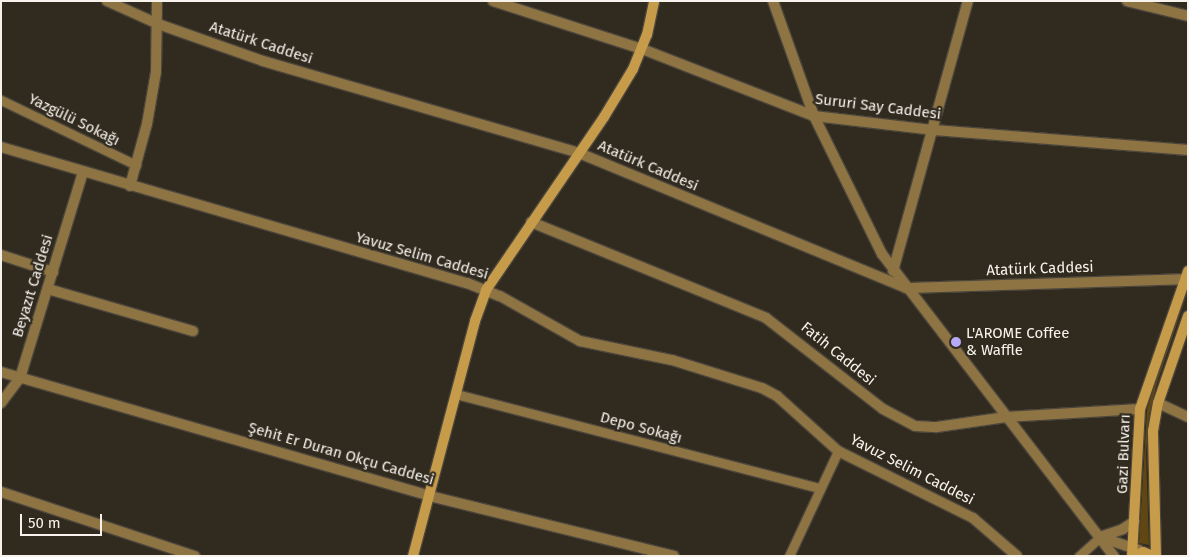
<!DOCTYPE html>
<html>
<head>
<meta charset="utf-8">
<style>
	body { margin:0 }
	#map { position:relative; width:1189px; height:557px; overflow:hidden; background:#302a1f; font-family:"Fira Sans",sans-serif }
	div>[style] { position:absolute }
	.green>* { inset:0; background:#604612 }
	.roads { filter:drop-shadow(1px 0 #4c463c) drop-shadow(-1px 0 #4c463c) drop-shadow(0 1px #4c463c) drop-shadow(0 -1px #4c463c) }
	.minor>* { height:9px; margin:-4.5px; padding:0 4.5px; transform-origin:4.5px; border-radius:4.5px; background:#8e7343 }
	.tertiary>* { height:10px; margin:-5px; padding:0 5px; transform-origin:5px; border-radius:5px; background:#8e7343 }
	.secondary>* { height:10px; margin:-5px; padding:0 5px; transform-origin:5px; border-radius:5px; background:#c69b4a }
	.dots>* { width:14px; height:14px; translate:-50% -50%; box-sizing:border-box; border:2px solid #302a1f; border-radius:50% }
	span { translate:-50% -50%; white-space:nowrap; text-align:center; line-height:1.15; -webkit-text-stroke:4.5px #302a1f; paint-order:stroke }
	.street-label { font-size:15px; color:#f7f3ec }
	.poi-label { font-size:15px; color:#f7f3ec }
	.left { translate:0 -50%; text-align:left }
	.frame { position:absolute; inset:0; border:2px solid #f7f3ec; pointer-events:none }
	.scale { position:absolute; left:20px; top:514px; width:82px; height:22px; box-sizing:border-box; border:2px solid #f7f3ec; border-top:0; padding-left:6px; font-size:15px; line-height:18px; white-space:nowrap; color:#f7f3ec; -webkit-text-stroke:4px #302a1f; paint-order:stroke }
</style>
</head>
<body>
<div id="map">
	<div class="green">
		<i style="clip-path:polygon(1188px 291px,1157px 383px,1149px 416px,1146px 453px,1149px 545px,1139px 543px,1147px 410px,1156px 377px)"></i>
	</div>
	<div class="roads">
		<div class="minor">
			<i style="left:1px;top:100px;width:150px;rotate:25.7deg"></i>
			<i style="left:456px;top:394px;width:376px;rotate:14.5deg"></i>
			<i style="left:789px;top:556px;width:116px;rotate:-65deg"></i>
			<i style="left:1079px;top:556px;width:28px;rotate:-42deg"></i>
		</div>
		<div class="tertiary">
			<i style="left:107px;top:1px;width:56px;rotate:24.3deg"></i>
			<i style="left:158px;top:24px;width:111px;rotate:19.4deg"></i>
			<i style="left:263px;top:61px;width:329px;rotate:16.2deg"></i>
			<i style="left:579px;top:153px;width:354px;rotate:22.4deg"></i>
			<i style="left:906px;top:288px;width:279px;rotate:-1.8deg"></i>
			<i style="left:493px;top:1px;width:157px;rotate:17.9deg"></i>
			<i style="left:642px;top:49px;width:185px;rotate:21.3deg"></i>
			<i style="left:814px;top:116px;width:121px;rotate:6.7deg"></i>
			<i style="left:934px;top:130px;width:255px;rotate:4.5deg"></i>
			<i style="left:773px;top:1px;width:122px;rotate:70.4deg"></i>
			<i style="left:814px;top:116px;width:154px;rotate:63.8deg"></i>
			<i style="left:882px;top:254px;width:381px;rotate:52.5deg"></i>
			<i style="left:1127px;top:1px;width:63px;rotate:13.8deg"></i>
			<i style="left:1px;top:147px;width:485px;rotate:16.3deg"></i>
			<i style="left:467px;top:283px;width:35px;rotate:22deg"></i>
			<i style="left:500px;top:296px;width:92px;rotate:29.4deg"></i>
			<i style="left:580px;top:341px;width:94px;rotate:11.7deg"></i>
			<i style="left:672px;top:360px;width:94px;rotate:17.3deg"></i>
			<i style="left:762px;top:388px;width:17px;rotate:28deg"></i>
			<i style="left:777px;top:396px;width:82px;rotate:42deg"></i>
			<i style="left:838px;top:451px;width:151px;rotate:26.4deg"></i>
			<i style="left:973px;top:518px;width:58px;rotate:40.8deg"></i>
			<i style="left:130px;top:186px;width:64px;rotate:-74.7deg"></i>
			<i style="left:147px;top:124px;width:53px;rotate:-80.2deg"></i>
			<i style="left:156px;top:72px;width:71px;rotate:-89.2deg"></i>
			<i style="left:531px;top:222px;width:254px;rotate:22.2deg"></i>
			<i style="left:766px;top:318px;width:148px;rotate:37.9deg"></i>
			<i style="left:883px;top:409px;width:36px;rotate:28deg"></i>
			<i style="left:915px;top:426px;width:22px;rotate:3deg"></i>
			<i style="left:937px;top:427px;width:70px;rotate:-8.2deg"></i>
			<i style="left:1006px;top:417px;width:134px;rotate:-3.4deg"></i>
			<i style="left:1px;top:255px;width:55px;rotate:18.1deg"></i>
			<i style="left:893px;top:271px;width:280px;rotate:-74.5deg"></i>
			<i style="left:48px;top:289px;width:151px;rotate:16.2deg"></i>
			<i style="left:1px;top:372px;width:447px;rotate:16.1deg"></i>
			<i style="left:430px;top:496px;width:251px;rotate:13.8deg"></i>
			<i style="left:1px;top:403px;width:31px;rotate:-53deg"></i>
			<i style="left:20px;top:378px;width:215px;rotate:-73deg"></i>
			<i style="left:1158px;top:403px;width:33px;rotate:25deg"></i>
			<i style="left:1px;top:492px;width:204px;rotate:18.3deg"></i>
			<i style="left:1100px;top:537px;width:41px;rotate:18.4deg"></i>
			<i style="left:1100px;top:537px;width:24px;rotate:-19deg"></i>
			<i style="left:1123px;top:529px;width:14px;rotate:-34deg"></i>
		</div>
		<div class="secondary">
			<i style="left:413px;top:556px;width:243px;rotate:-75.2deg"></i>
			<i style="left:475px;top:321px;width:33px;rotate:-70deg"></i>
			<i style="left:486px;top:290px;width:209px;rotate:-55.7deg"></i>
			<i style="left:604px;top:117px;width:56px;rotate:-58.9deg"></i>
			<i style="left:633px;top:69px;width:37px;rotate:-68deg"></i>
			<i style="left:647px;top:35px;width:35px;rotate:-78deg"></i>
			<i style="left:1132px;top:556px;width:147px;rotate:-86.9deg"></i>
			<i style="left:1140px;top:409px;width:146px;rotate:-70.8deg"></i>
			<i style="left:1135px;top:556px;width:9px;rotate:-27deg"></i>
			<i style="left:1143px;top:552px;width:11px;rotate:22deg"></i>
			<i style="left:1156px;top:556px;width:125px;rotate:-91.4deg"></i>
			<i style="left:1153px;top:431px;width:28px;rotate:-80deg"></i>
			<i style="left:1158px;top:403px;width:92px;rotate:-71deg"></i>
		</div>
	</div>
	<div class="dots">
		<i style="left:956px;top:342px;background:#b7abf8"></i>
	</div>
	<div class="street-label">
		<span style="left:261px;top:43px;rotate:18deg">Atatürk Caddesi</span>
		<span style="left:878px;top:107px;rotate:7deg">Sururi Say Caddesi</span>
		<span style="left:74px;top:120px;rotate:26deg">Yazgülü Sokağı</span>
		<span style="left:648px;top:166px;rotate:23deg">Atatürk Caddesi</span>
		<span style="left:422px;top:256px;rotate:16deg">Yavuz Selim Caddesi</span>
		<span style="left:1040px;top:269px;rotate:-2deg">Atatürk Caddesi</span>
		<span style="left:33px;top:286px;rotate:-73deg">Beyazıt Caddesi</span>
		<span style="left:838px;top:354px;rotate:39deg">Fatih Caddesi</span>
		<span style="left:641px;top:428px;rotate:15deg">Depo Sokağı</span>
		<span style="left:341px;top:454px;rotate:16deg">Şehit Er Duran Okçu Caddesi</span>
		<span style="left:1124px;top:454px;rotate:-88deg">Gazi Bulvarı</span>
		<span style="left:912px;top:470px;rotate:27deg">Yavuz Selim Caddesi</span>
	</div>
	<div class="poi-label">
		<span class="left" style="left:966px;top:342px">L'AROME Coffee<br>&amp; Waffle</span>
	</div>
	<div class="frame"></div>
	<div class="scale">50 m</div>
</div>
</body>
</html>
